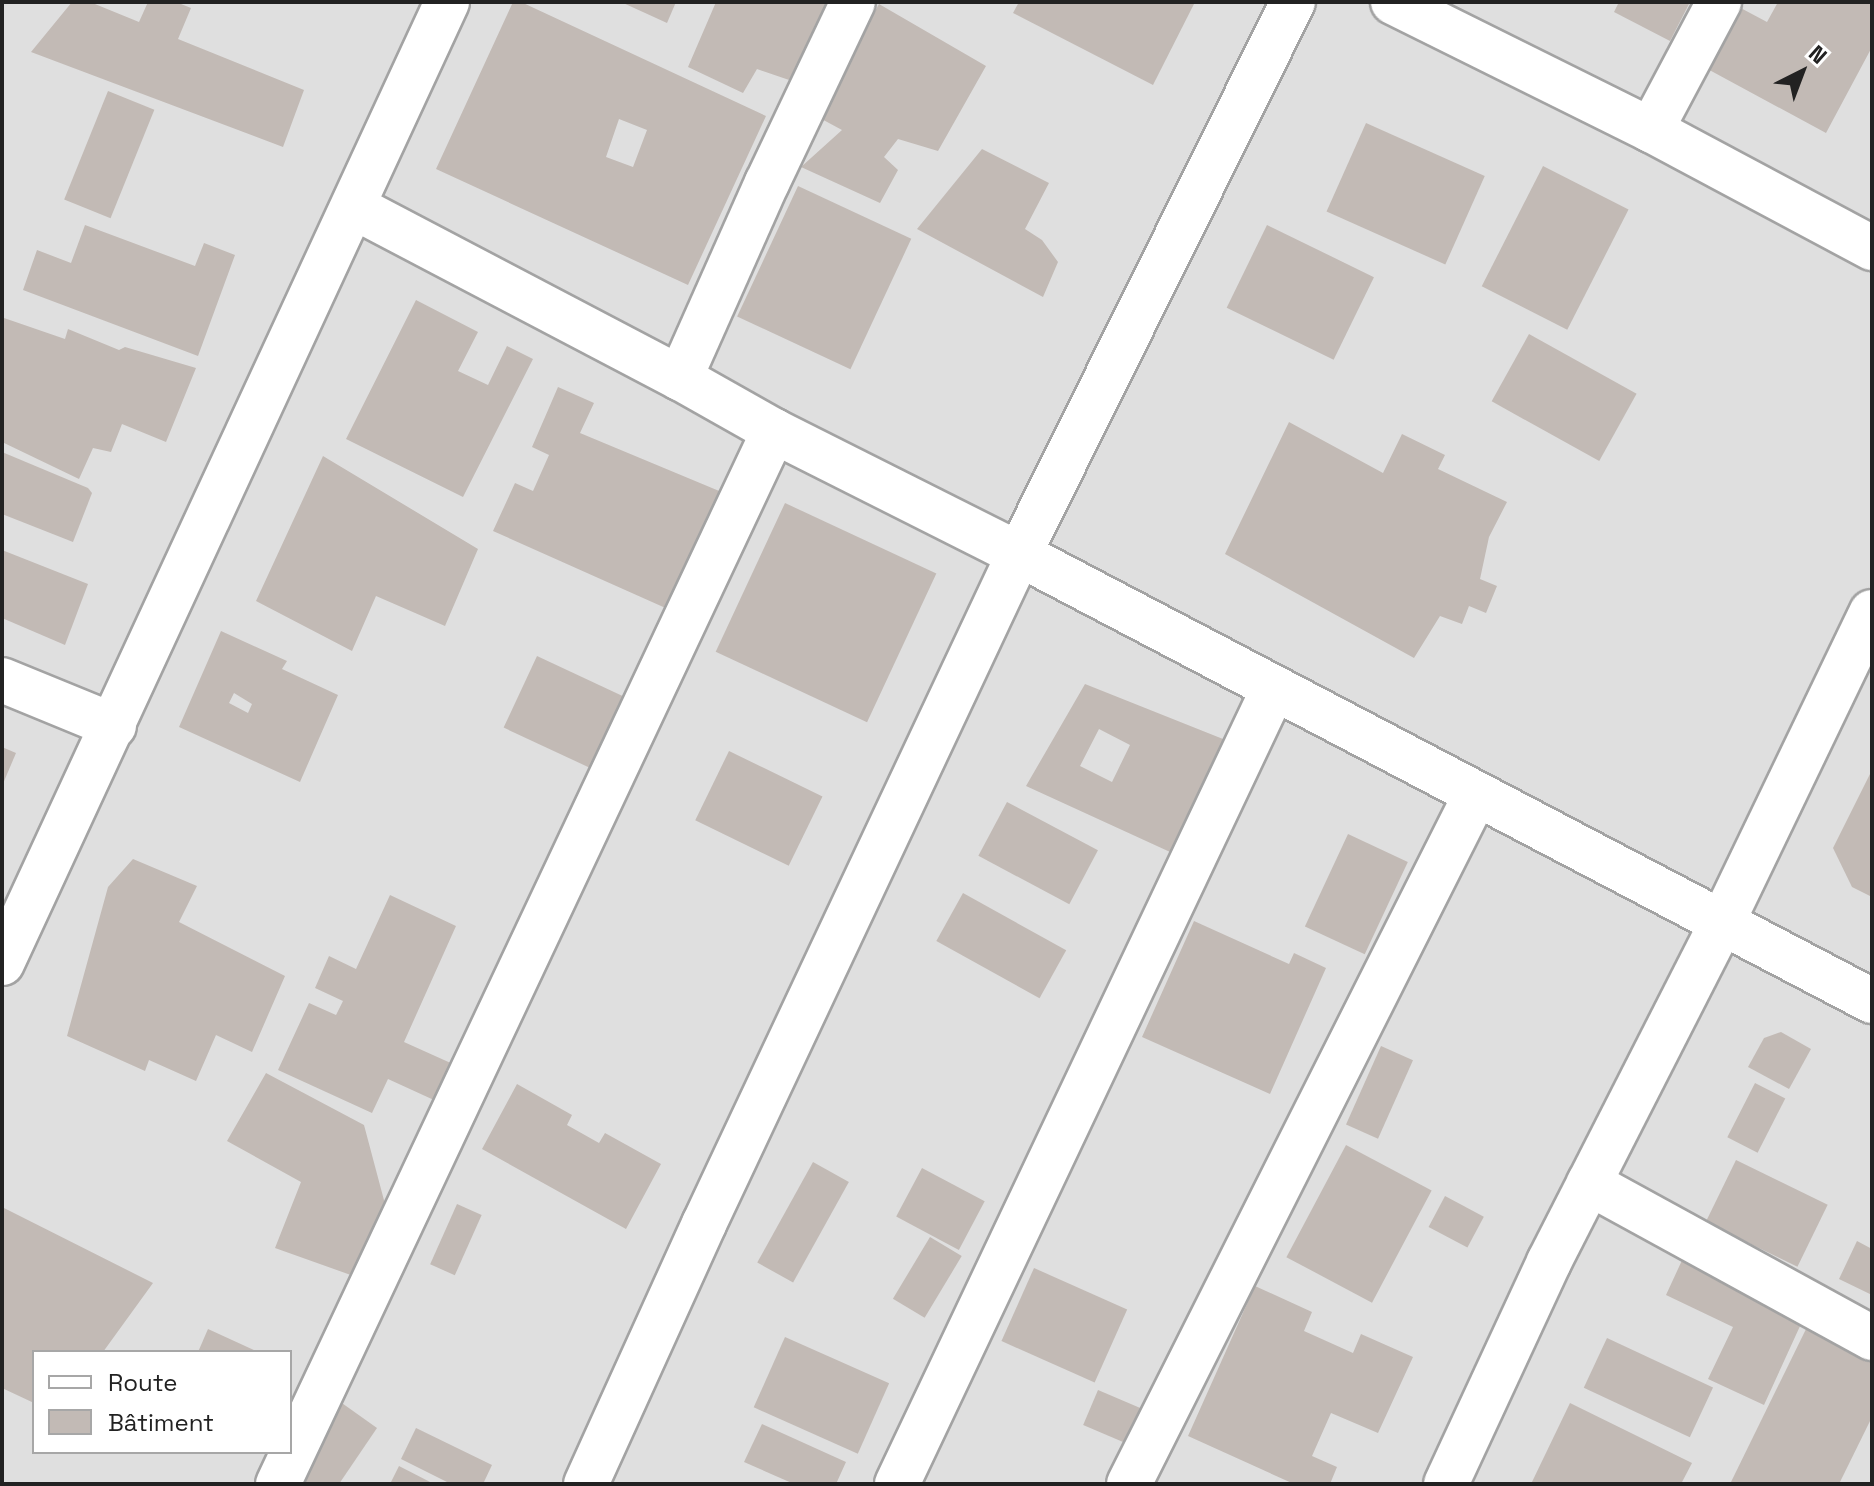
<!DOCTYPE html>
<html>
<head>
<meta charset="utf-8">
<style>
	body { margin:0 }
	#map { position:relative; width:1874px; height:1486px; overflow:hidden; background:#f1eee9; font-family:"Space Grotesk",sans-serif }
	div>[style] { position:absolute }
	.residential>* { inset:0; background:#dfdfdf }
	.building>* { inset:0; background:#c2bab5; transform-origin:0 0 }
	.roads { filter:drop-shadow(2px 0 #a3a3a3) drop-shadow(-2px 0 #a3a3a3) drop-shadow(0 2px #a3a3a3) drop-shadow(0 -2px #a3a3a3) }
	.minor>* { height:44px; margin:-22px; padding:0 22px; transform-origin:22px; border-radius:22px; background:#fff }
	span { translate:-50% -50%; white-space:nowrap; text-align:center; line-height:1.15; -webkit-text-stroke:8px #fff; paint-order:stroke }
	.frame { position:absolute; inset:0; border:4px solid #222; pointer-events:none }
	.legend { position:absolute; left:32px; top:1350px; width:260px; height:104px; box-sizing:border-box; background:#fff; border:2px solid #a7a7a7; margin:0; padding:10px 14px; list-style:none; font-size:24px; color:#222 }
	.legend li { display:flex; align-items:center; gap:16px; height:40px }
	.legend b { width:40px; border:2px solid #a7a7a7 }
	.north { position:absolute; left:1762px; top:32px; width:80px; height:80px; -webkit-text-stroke:6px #fff; paint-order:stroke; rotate:42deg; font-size:22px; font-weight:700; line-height:32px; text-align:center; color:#222 }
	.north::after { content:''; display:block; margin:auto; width:28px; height:36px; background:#222; clip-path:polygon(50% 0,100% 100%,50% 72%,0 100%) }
</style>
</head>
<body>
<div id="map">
	<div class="residential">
		<i style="clip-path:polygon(evenodd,2px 2px,1872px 2px,1872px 1484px,2px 1484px,2px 2px,34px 1352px,290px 1352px,290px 1452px,34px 1452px,34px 1352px)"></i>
	</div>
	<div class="building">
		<i style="clip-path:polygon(72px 2px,90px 2px,139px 22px,148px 2px,176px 2px,191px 8px,178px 39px,304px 90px,283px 147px,31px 52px)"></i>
		<i style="clip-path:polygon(evenodd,513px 2px,521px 2px,766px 116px,688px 285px,436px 169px,513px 2px,619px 119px,647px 130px,633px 167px,606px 157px,619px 119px)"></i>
		<i style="clip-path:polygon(621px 2px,676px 2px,667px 23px)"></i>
		<i style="clip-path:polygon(716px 2px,832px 2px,798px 83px,757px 69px,743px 93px,688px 67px)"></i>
		<i style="clip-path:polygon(1019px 2px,1195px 2px,1153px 85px,1013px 13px)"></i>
		<i style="clip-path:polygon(1619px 2px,1690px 2px,1670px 41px,1614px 12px)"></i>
		<i style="clip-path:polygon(1778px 2px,1872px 2px,1872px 47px,1826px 133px,1702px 66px,1735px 5px,1767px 22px)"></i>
		<i style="clip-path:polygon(879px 4px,986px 66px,938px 151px,898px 139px,884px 157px,898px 170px,880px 203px,801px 167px,842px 130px,816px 116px)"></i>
		<i style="left:108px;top:91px;width:50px;height:117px;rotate:22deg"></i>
		<i style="left:1366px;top:123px;width:130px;height:97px;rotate:24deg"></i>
		<i style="clip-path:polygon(982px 149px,1049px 183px,1025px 229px,1042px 240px,1058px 262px,1043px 297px,917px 229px)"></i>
		<i style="left:1543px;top:166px;width:96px;height:135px;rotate:27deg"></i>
		<i style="left:798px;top:186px;width:125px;height:144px;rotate:25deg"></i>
		<i style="clip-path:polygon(85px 225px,195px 266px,204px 243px,235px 255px,198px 356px,23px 290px,37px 250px,71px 263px)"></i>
		<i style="left:1267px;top:225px;width:119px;height:92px;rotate:26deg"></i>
		<i style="clip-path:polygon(416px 300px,478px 332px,458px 371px,488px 385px,507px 346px,533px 359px,463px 497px,346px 439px)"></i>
		<i style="clip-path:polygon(4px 318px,65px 339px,68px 329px,119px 350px,125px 347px,196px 368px,166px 442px,122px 424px,111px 452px,93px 448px,79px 479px,2px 442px)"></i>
		<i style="left:1529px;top:334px;width:123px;height:77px;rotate:29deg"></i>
		<i style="clip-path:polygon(558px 387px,594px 403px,580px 433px,724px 493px,670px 610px,493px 531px,515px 483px,533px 491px,549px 455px,532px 447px)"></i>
		<i style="clip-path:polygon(1289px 422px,1383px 473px,1402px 434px,1445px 455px,1438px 469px,1507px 502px,1489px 537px,1480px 579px,1497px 586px,1486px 613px,1469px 606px,1462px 624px,1440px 616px,1414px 658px,1225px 554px)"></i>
		<i style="clip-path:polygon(2px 452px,88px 488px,92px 493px,73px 542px,2px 514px)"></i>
		<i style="clip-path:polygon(323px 456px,478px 549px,445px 626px,376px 596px,352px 651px,256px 601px)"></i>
		<i style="left:785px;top:503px;width:167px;height:164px;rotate:25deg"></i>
		<i style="clip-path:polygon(2px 550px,88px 584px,65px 645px,2px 618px)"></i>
		<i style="clip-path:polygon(evenodd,221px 631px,287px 661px,282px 669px,338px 695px,300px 782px,179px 727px,221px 631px,234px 693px,252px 704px,248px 713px,229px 703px,234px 693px)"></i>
		<i style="left:537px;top:656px;width:95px;height:79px;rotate:25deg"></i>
		<i style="clip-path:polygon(evenodd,1085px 684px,1228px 741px,1181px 857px,1026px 786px,1085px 684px,1099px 729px,1130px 745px,1112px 782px,1080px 766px,1099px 729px)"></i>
		<i style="clip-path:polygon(2px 747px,16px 753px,2px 786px)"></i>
		<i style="left:729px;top:751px;width:104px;height:77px;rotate:26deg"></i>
		<i style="clip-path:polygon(1872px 770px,1872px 897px,1852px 887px,1833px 848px)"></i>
		<i style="left:1007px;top:802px;width:103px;height:61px;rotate:28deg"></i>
		<i style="left:1348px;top:834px;width:66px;height:102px;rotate:25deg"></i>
		<i style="clip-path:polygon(133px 859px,197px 886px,179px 922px,285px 976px,252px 1052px,216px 1035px,196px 1081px,149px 1060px,145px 1071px,67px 1036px,108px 887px)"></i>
		<i style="left:963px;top:893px;width:118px;height:55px;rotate:29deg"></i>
		<i style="clip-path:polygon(390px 895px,456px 926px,404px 1042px,464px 1069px,447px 1106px,388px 1079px,372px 1113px,278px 1070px,309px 1003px,336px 1015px,343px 1001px,315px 988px,329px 956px,356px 969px)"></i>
		<i style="clip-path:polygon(1194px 921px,1289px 964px,1294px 953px,1326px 968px,1270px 1094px,1142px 1037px)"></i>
		<i style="clip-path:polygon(1781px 1032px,1811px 1049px,1789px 1089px,1748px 1067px,1764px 1038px)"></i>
		<i style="left:1381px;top:1046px;width:35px;height:86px;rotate:24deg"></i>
		<i style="clip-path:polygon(266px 1073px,364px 1125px,385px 1204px,376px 1252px,362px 1279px,275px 1248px,301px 1182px,227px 1141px)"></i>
		<i style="left:1755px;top:1083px;width:34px;height:61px;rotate:27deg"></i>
		<i style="clip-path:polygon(517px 1084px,572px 1115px,567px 1125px,599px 1143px,605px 1133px,661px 1164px,626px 1229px,482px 1149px)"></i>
		<i style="left:1346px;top:1145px;width:97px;height:127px;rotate:28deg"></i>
		<i style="left:1736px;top:1160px;width:102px;height:69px;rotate:26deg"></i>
		<i style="left:813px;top:1162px;width:41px;height:115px;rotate:29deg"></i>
		<i style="left:922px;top:1168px;width:71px;height:55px;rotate:28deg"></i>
		<i style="left:1445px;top:1196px;width:44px;height:35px;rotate:28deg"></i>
		<i style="left:457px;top:1204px;width:27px;height:66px;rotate:24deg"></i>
		<i style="clip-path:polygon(2px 1207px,153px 1283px,103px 1352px,34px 1352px,34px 1403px,2px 1388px)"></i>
		<i style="left:930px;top:1237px;width:37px;height:72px;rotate:31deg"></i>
		<i style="clip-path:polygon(1857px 1241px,1872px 1249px,1872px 1295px,1839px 1279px)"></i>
		<i style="clip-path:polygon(1684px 1256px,1806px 1313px,1764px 1405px,1708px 1379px,1733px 1327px,1666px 1295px)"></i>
		<i style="left:1034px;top:1268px;width:102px;height:80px;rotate:24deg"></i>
		<i style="clip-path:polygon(1255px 1286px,1312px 1312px,1304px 1331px,1353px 1353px,1361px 1334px,1413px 1357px,1378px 1433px,1331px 1413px,1312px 1456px,1337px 1467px,1330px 1484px,1294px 1484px,1188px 1436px)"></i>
		<i style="clip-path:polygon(1808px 1325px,1872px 1357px,1872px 1417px,1839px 1484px,1730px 1484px)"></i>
		<i style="clip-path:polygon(208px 1329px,258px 1352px,198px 1352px)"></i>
		<i style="left:785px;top:1337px;width:114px;height:77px;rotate:24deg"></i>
		<i style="left:1607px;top:1338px;width:117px;height:55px;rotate:25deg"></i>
		<i style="left:1098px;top:1390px;width:51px;height:38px;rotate:23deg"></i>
		<i style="clip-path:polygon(339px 1401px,377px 1428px,339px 1484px,289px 1484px)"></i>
		<i style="clip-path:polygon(1570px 1403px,1692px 1463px,1681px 1484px,1531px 1484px)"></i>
		<i style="clip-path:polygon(762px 1424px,846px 1462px,836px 1484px,794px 1484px,744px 1462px)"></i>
		<i style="clip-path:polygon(416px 1428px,492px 1465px,483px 1484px,451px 1484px,401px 1459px)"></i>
		<i style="clip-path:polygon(399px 1466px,434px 1484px,390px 1484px)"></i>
	</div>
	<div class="roads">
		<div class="minor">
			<i style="left:1393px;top:2px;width:288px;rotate:26.4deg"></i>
			<i style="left:1651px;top:130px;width:251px;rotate:28.1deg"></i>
			<i style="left:1651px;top:130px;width:145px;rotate:-62deg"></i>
			<i style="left:354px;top:207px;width:368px;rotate:27.7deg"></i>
			<i style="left:680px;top:378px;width:108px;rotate:29.4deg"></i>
			<i style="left:774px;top:431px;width:274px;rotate:26.7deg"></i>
			<i style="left:1019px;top:554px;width:963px;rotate:27.66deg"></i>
			<i style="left:680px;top:378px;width:214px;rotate:-66deg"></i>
			<i style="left:767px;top:183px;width:200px;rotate:-64.6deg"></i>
			<i style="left:2px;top:680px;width:121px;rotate:22.3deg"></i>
			<i style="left:2px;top:963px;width:1059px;rotate:-65.15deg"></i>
			<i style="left:1589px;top:1183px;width:323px;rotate:28.7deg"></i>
			<i style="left:278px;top:1484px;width:1164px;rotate:-64.78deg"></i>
			<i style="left:586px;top:1484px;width:286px;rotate:-65.6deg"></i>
			<i style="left:704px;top:1224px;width:740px;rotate:-64.82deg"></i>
			<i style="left:1019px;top:554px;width:616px;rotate:-63.6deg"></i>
			<i style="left:897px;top:1484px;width:881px;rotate:-64.66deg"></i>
			<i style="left:1129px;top:1484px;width:772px;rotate:-63.3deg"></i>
			<i style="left:1446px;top:1484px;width:245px;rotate:-65.1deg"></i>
			<i style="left:1549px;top:1262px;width:381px;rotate:-63deg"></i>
			<i style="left:1722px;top:923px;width:345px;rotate:-64.3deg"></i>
		</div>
	</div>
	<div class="frame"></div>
	<ul class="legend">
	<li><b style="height:10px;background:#fff"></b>Route</li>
	<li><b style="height:22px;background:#c2bab5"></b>Bâtiment</li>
	</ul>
	<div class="north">N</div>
</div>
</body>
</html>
